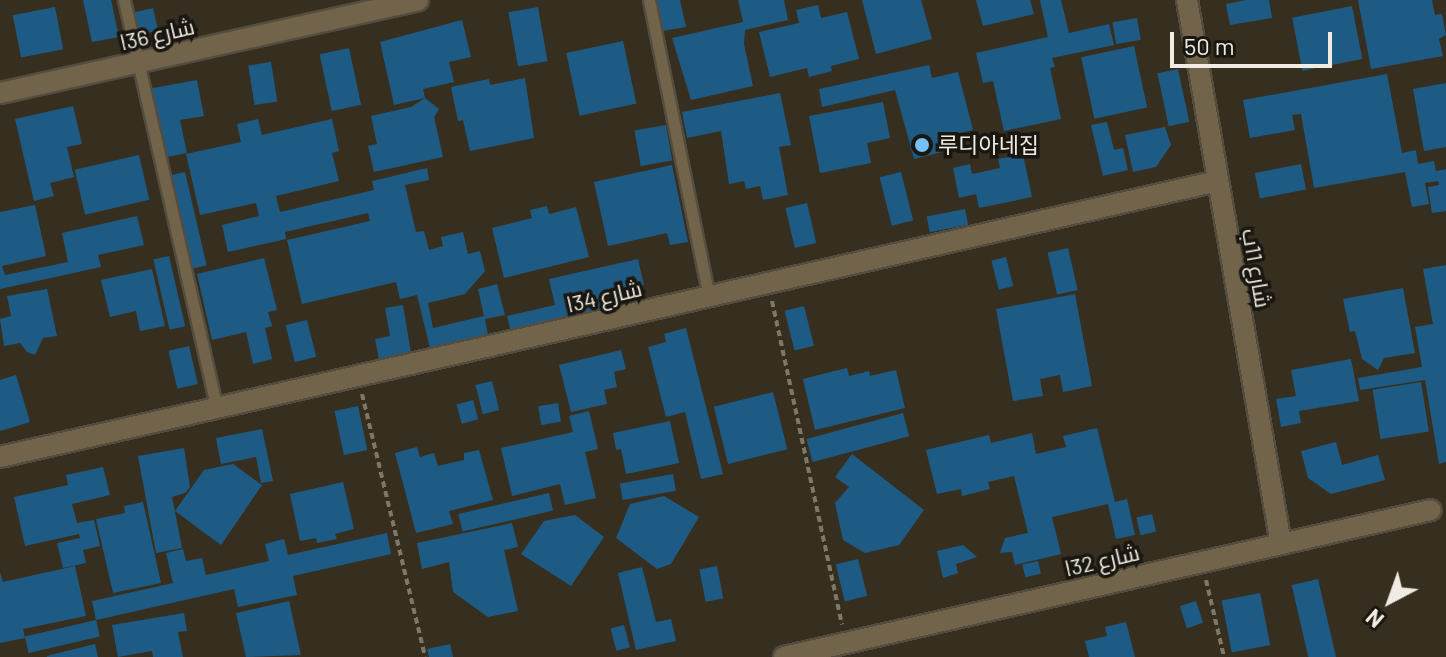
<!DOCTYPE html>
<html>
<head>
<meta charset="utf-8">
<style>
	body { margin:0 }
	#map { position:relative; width:1446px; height:657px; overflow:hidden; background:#362f20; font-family:Barlow,Cairo,"Noto Sans KR",sans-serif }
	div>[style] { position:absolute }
	.building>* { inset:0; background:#1e5b84; transform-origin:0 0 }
	.path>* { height:4px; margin-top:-2px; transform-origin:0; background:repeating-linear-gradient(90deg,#7e786b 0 6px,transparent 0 10px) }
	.roads { filter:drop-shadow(2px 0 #544d3f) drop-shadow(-2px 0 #544d3f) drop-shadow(0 2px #544d3f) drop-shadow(0 -2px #544d3f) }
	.service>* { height:11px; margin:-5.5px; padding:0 5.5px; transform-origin:5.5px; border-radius:5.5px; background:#71644b }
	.minor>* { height:20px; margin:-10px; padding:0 10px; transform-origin:10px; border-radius:10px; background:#71644b }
	.dots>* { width:22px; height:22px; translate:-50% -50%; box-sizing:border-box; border:4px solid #1a1711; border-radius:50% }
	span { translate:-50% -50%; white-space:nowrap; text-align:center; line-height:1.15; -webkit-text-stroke:7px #1a1711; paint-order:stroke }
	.street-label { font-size:22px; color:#f1ece3 }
	.poi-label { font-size:22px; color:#f1ece3 }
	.left { translate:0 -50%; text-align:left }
	.north { position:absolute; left:1350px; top:561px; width:80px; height:80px; -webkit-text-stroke:6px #1a1711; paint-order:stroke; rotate:221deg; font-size:22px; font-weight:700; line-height:32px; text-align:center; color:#f1ece3 }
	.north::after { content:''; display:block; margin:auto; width:28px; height:36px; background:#f1ece3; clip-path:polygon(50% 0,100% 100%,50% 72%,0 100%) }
	.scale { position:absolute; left:1170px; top:32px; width:162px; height:36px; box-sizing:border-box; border:4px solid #f1ece3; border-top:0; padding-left:10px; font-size:24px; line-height:28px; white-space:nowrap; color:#f1ece3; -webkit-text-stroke:6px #1a1711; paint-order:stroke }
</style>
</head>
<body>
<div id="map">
	<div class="building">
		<i style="clip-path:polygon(83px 0,111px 0,119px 37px,92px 42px)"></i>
		<i style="clip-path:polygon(657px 0,680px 0,686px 27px,663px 31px)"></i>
		<i style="clip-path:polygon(738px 0,784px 0,788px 20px,745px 30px,744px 44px,753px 86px,691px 100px,672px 38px,743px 22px)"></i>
		<i style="clip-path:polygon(862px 0,921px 0,932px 39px,876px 54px)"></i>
		<i style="clip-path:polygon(976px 0,1030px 0,1034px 14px,983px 26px)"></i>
		<i style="clip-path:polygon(1040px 0,1061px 0,1069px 33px,1109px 24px,1114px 45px,1052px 58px,1055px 67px,1050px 68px,1061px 119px,1004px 131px,993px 81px,983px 83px,976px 53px,1048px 37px)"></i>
		<i style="clip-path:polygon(1246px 0,1269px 0,1272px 18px,1230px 25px,1226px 4px)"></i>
		<i style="clip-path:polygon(1358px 0,1432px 0,1435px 15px,1442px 14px,1446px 35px,1439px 39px,1443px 56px,1371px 69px)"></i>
		<i style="clip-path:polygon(818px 5px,821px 18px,847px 12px,859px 59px,831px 66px,832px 71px,809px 77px,807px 68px,770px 77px,759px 32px,799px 23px,796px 10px)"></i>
		<i style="left:1352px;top:6px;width:54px;height:61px;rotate:79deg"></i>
		<i style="left:55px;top:7px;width:43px;height:43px;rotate:79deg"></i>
		<i style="left:538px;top:7px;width:55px;height:30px;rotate:80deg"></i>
		<i style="left:153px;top:8px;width:23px;height:21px;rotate:77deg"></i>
		<i style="left:1137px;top:18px;width:22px;height:25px;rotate:80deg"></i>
		<i style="clip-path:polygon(462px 20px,471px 57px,449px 62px,454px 82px,423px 89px,425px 98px,394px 105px,380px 42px)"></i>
		<i style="left:623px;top:41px;width:64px;height:58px;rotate:78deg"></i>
		<i style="left:1134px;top:46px;width:63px;height:54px;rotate:78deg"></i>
		<i style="left:349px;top:48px;width:58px;height:30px;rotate:78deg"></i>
		<i style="left:271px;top:62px;width:40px;height:23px;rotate:81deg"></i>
		<i style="clip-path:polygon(929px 65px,932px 78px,958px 72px,973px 130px,955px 134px,958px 148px,914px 159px,895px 90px,822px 107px,819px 89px)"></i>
		<i style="left:1178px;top:69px;width:54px;height:21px;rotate:78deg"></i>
		<i style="clip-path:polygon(1387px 74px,1402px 153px,1416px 150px,1418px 164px,1434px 161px,1436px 171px,1446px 169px,1446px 211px,1432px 213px,1428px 187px,1439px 185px,1438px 181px,1425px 183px,1429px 204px,1412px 207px,1405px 172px,1314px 188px,1301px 114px,1292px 115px,1295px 130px,1250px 138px,1243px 100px)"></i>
		<i style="clip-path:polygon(525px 78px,534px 138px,470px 151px,463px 120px,458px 121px,451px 87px,489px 79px,490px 85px)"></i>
		<i style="clip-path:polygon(197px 80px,204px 116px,180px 120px,187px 153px,162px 158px,148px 89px)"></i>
		<i style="clip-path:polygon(1446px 83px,1446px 147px,1424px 151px,1413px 89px)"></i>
		<i style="clip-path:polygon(780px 93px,791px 145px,779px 147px,788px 195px,763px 200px,760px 186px,746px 189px,744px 181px,729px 184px,721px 131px,687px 138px,682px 112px)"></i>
		<i style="clip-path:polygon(425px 98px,439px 109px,434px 117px,443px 157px,374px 172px,368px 146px,377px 144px,371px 116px,411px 107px)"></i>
		<i style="clip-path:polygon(883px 102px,890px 138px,867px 143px,871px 163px,820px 173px,809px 116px)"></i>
		<i style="clip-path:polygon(73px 106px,82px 144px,67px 147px,74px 177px,50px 183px,54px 196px,34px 201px,15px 119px)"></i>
		<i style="clip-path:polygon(258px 119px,262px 135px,332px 119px,339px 151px,332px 153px,339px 181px,276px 196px,280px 212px,374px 190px,372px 181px,427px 168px,429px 180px,405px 185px,416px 232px,424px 231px,429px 250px,443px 246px,441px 237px,463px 232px,468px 254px,480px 251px,485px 271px,465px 294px,428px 303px,433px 328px,484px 316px,478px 289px,497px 284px,505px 315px,485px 319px,488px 335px,430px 348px,417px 295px,400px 299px,396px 282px,302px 304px,287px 240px,370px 221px,368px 213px,285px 232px,286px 239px,228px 252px,222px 225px,259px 216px,256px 203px,200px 215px,186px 154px,241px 142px,237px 124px)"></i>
		<i style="clip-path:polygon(1107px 122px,1114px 150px,1123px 148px,1128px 170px,1103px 176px,1091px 125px)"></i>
		<i style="left:666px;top:125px;width:36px;height:32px;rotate:80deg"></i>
		<i style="clip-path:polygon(1165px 127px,1171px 145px,1156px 167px,1133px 172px,1125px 135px)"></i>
		<i style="clip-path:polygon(1023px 154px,1032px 197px,979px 208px,976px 194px,959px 198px,953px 168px,970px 164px,972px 174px,1000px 168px,998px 159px)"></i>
		<i style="left:139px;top:155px;width:46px;height:66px;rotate:77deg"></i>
		<i style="left:1301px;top:164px;width:26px;height:47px;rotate:79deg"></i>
		<i style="clip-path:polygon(672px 165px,688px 242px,670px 245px,667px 233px,608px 246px,594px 182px)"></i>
		<i style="left:185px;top:172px;width:96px;height:19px;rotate:77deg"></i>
		<i style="left:901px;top:172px;width:50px;height:22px;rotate:76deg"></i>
		<i style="left:807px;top:203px;width:41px;height:22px;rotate:77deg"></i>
		<i style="clip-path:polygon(35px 205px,46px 256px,2px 266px,5px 275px,68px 262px,62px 233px,137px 216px,144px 245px,98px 255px,101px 267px,0 289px,0 212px)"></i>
		<i style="clip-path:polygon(547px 206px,549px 214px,576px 207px,589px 257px,504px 278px,492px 228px,532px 218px,530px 210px)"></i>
		<i style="left:965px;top:209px;width:16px;height:39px;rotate:79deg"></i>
		<i style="left:1068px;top:248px;width:43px;height:21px;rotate:77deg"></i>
		<i style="left:169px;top:256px;width:72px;height:16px;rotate:77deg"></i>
		<i style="left:1006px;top:257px;width:30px;height:15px;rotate:76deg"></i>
		<i style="clip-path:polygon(264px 258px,277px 310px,268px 312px,272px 326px,265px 328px,272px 359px,253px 364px,246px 332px,212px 340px,197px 274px)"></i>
		<i style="clip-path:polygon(638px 259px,644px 285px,602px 294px,606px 311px,511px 332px,507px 316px,555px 305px,549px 279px)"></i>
		<i style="clip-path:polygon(1446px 265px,1446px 462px,1439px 464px,1425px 380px,1360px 390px,1358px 378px,1422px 367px,1415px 327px,1433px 324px,1423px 269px)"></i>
		<i style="clip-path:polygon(152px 269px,165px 326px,140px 331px,136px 311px,110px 317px,101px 280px)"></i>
		<i style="clip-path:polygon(1403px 288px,1415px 353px,1384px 358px,1378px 370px,1362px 359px,1355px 331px,1350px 332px,1343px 299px)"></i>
		<i style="clip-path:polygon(47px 289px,57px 336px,43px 338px,35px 355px,27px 352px,20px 343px,4px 346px,0 319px,11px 316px,7px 296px)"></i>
		<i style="clip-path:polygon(1075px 294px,1092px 386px,1063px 392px,1060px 375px,1040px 379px,1043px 396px,1013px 401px,996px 309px)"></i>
		<i style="clip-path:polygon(403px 305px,411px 353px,379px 359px,375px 339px,390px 336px,385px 308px)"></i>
		<i style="left:804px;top:306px;width:41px;height:20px;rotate:76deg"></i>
		<i style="left:307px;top:320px;width:38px;height:22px;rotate:76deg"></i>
		<i style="clip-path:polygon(686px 328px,723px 474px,701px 479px,685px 412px,666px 417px,648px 347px,666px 342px,664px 334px)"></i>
		<i style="left:189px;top:346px;width:39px;height:21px;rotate:77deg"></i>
		<i style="clip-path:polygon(621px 350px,626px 369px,614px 372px,617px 387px,604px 390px,607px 404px,571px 412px,559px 365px)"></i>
		<i style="clip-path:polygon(1351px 359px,1359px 401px,1299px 411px,1301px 423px,1281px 427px,1276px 399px,1296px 396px,1291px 370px)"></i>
		<i style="clip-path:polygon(847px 368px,849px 376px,869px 371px,870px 376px,896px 370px,905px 408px,815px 430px,803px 379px)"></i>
		<i style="clip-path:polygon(16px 375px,30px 422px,0 431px,0 380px)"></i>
		<i style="left:492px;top:381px;width:30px;height:17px;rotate:76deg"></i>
		<i style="left:1421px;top:382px;width:50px;height:49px;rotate:81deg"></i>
		<i style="left:773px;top:392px;width:59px;height:61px;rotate:76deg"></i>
		<i style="left:473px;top:400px;width:20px;height:17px;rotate:75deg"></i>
		<i style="left:558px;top:403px;width:19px;height:20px;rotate:81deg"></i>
		<i style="left:358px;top:406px;width:45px;height:24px;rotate:78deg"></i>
		<i style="clip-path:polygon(589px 411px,598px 449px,585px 452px,596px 498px,565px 505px,560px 484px,512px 496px,501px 448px,573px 432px,569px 416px)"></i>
		<i style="left:903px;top:413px;width:24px;height:100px;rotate:75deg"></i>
		<i style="clip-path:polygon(670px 421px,679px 463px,626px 474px,621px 449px,616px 450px,613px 433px)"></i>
		<i style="clip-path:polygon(1097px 428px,1115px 502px,1127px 499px,1135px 535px,1116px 539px,1108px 504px,1052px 517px,1061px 554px,1015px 565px,1012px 552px,1000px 553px,1005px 538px,1028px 533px,1014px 476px,988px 482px,990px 489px,962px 496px,961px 489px,937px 494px,926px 450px,989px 435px,991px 443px,1032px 433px,1036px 454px,1066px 447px,1063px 436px)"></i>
		<i style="clip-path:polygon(262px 429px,273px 481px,261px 483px,256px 457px,221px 464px,216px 438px)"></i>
		<i style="clip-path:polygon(1336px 442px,1342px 465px,1378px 455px,1385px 480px,1331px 494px,1308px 478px,1301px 451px)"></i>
		<i style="clip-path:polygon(417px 447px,420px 457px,434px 453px,438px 466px,464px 460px,464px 453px,479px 450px,493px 500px,449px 511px,453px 524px,416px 533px,395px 453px)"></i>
		<i style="clip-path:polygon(184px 448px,190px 487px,185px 493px,172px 497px,182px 548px,156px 553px,138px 456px)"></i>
		<i style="clip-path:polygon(852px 454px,924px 510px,899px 545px,865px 553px,843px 540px,835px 503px,849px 487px,835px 477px)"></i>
		<i style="clip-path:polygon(233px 464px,262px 485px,221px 545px,175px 511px,204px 470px)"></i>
		<i style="clip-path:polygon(103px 467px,110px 495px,72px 504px,77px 523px,94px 520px,100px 546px,83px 550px,86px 563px,63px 568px,57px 543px,80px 538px,79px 534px,25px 546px,14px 497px,68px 485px,66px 475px)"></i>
		<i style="left:673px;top:474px;width:17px;height:54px;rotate:80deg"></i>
		<i style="clip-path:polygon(343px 482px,354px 529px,335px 534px,337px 539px,317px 543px,316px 538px,300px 541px,290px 494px)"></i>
		<i style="left:549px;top:493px;width:18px;height:93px;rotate:77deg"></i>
		<i style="clip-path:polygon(664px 496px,699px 517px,671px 564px,657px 569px,616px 538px,630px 504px)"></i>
		<i style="clip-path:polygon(143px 502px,161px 583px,113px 593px,96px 519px,125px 513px,124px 506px)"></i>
		<i style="left:1152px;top:514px;width:18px;height:16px;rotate:77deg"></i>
		<i style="clip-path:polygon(575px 515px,604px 537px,571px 586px,521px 554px,544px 521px)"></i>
		<i style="clip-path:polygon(512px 523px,518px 547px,504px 550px,518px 611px,488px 617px,453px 592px,449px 562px,422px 569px,417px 543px)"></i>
		<i style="clip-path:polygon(387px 533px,391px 554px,293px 576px,297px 595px,238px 607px,234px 589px,96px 620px,92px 601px,173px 583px,166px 553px,183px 549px,186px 561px,202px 558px,206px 575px,269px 561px,265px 544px,284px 539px,288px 555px)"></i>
		<i style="clip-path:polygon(963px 545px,977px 557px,956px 564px,958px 573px,943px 578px,937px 551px)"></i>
		<i style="left:858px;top:559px;width:38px;height:23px;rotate:76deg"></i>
		<i style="left:1038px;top:561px;width:13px;height:16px;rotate:77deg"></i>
		<i style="clip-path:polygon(75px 566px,86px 616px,23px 629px,25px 638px,0 643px,0 572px,3px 582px)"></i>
		<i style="left:717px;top:566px;width:33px;height:18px;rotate:79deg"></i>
		<i style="clip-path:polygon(642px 567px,656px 622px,671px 619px,676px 641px,636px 650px,618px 573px)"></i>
		<i style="left:1318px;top:579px;width:80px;height:27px;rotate:77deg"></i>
		<i style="left:1260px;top:593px;width:53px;height:39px;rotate:79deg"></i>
		<i style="clip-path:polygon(289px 601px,301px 655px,246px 657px,236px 613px)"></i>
		<i style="left:1196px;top:601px;width:23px;height:17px;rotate:72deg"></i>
		<i style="clip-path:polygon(184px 613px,187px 631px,178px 632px,183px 657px,153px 657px,152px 651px,118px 657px,112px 625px)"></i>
		<i style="left:96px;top:620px;width:17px;height:73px;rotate:77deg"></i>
		<i style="clip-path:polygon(1126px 622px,1135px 657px,1089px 657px,1085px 641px,1107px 636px,1105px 627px)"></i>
		<i style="left:624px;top:625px;width:23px;height:14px;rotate:75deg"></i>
		<i style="clip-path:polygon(95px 644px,98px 657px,47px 657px,47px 656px)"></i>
		<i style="clip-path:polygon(450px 644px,453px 657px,429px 657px,427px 649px)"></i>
	</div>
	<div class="path">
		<i style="left:772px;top:301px;width:331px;rotate:77.8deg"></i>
		<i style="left:362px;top:394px;width:270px;rotate:76.5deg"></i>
		<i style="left:1206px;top:580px;width:79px;rotate:76.8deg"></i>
	</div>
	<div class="roads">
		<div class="service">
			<i style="left:124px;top:0;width:418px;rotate:77.2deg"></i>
			<i style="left:649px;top:0;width:303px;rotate:78.6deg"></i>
		</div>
		<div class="minor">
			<i style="left:1187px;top:0;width:552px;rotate:80.2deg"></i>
			<i style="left:0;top:93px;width:428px;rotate:-12.5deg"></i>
			<i style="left:0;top:457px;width:1249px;rotate:-12.77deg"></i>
			<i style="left:784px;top:657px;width:663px;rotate:-12.8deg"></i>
		</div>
	</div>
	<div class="dots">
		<i style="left:922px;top:145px;background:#76c0f7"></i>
	</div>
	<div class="street-label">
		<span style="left:157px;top:34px;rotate:-13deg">شارع 36ا</span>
		<span style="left:1257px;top:268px;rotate:80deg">شارع 11ب</span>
		<span style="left:604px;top:296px;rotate:-13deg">شارع 34ا</span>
		<span style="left:1102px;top:560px;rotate:-13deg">شارع 32ا</span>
	</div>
	<div class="poi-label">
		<span class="left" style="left:938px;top:145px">루디아네집</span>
	</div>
	<div class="north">N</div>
	<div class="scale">50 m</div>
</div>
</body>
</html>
